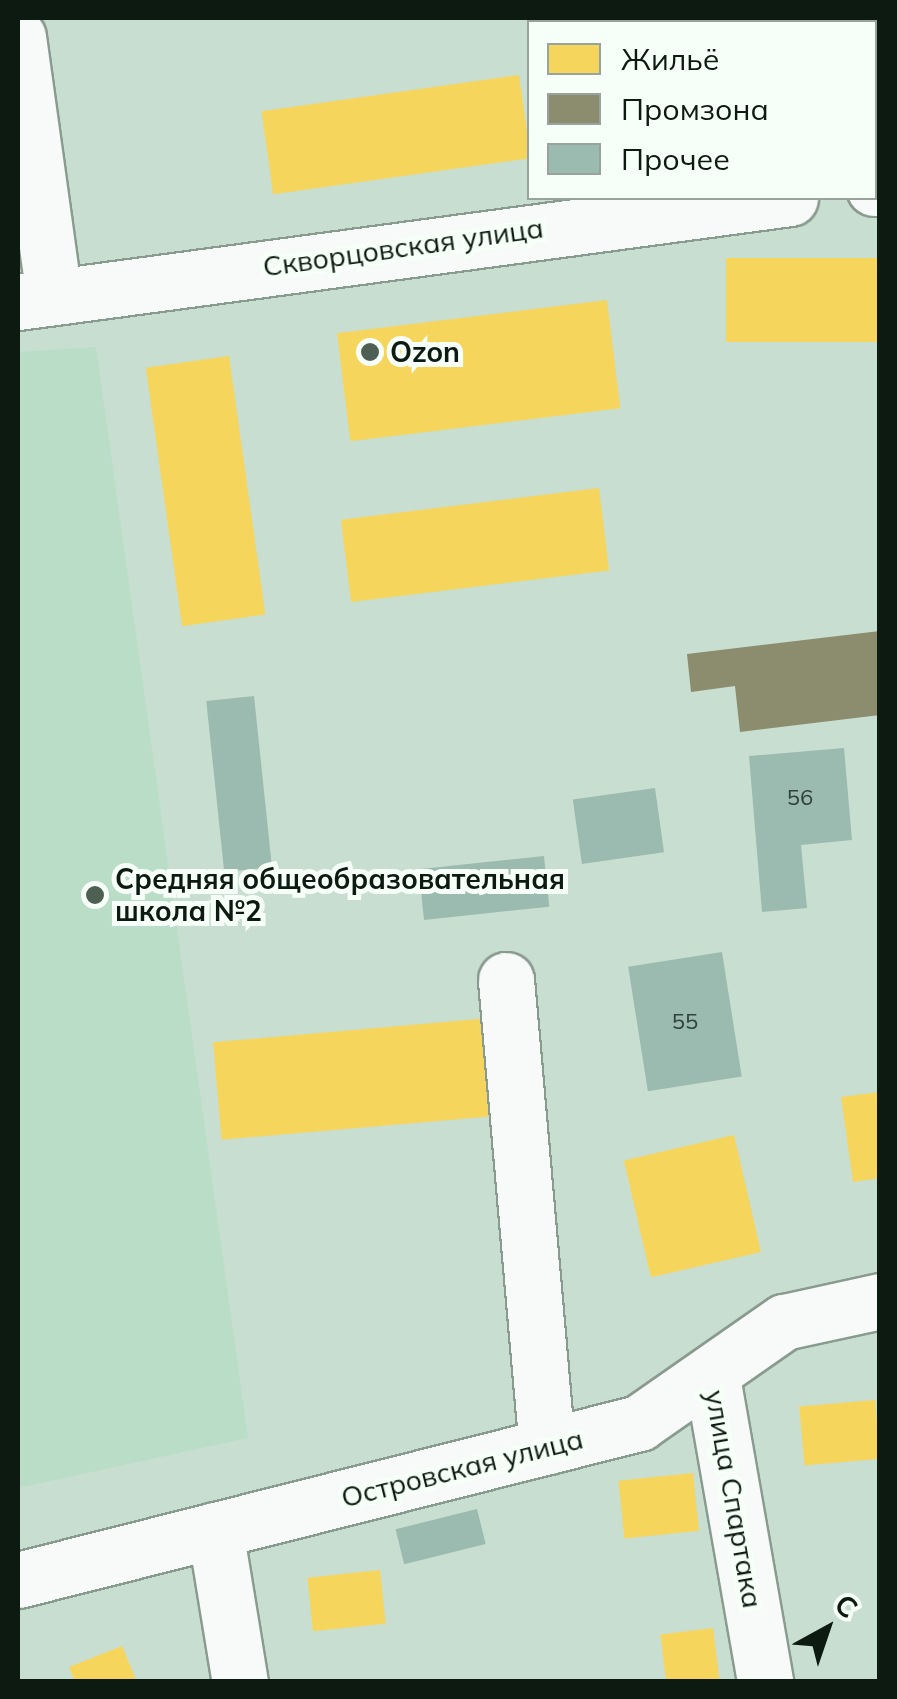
<!DOCTYPE html>
<html>
<head>
<meta charset="utf-8">
<style>
	body { margin:0 }
	#map { position:relative; width:897px; height:1699px; overflow:hidden; background:#c8ded0; font-family:Mulish,sans-serif }
	div>[style] { position:absolute }
	.built>* { inset:0; background:#baddc7 }
	.homes>* { inset:0; background:#f6d55c; transform-origin:0 0 }
	.industry>* { inset:0; background:#8c8c6e }
	.building>* { inset:0; background:#9cbbb0; transform-origin:0 0 }
	.roads { filter:drop-shadow(2px 0 #899a8f) drop-shadow(-2px 0 #899a8f) drop-shadow(0 2px #899a8f) drop-shadow(0 -2px #899a8f) }
	.minor>* { height:55px; margin:-27.5px; padding:0 27.5px; transform-origin:27.5px; border-radius:27.5px; background:#f7faf8 }
	.dots>* { width:28px; height:28px; translate:-50% -50%; box-sizing:border-box; border:5px solid #f7fff9; border-radius:50% }
	span { translate:-50% -50%; white-space:nowrap; text-align:center; line-height:1.15; -webkit-text-stroke:10px #f7fff9; paint-order:stroke }
	.number-label { font-size:22px; color:#30423a }
	.number-label span { -webkit-text-stroke-width:0 }
	.street-label { font-size:28px; color:#0c1a12 }
	.poi-label { font-size:28px; color:#0c1a12; font-weight:700 }
	.left { translate:0 -50%; text-align:left }
	.frame { position:absolute; inset:0; border:20px solid #0c1a12; pointer-events:none }
	.legend { position:absolute; left:527px; top:20px; width:350px; height:180px; box-sizing:border-box; background:#f7fff9; border:2px solid #99a39d; margin:0; padding:12px 18px; list-style:none; font-size:30px; color:#0c1a12 }
	.legend li { display:flex; align-items:center; gap:20px; height:50px }
	.legend b { width:50px; border:2px solid #99a39d }
	.north { position:absolute; left:777px; top:1579px; width:100px; height:100px; -webkit-text-stroke:8px #f7fff9; paint-order:stroke; rotate:40deg; font-size:28px; font-weight:700; line-height:40px; text-align:center; color:#0c1a12 }
	.north::after { content:''; display:block; margin:auto; width:35px; height:45px; background:#0c1a12; clip-path:polygon(50% 0,100% 100%,50% 72%,0 100%) }
</style>
</head>
<body>
<div id="map">
	<div class="built">
		<i style="clip-path:polygon(96px 347px,248px 1438px,18px 1488px,18px 352px)"></i>
	</div>
	<div class="homes">
		<i style="clip-path:polygon(880px 18px,874px 93px,874px 22px,776px 20px)"></i>
		<i style="left:519px;top:75px;width:84px;height:260px;rotate:82deg"></i>
		<i style="left:880px;top:258px;width:84px;height:154px;rotate:90deg"></i>
		<i style="left:607px;top:300px;width:109px;height:272px;rotate:83deg"></i>
		<i style="left:229px;top:356px;width:261px;height:84px;rotate:82deg"></i>
		<i style="left:599px;top:488px;width:83px;height:260px;rotate:83deg"></i>
		<i style="left:490px;top:1018px;width:98px;height:278px;rotate:85deg"></i>
		<i style="clip-path:polygon(880px 1092px,880px 1178px,853px 1182px,841px 1097px)"></i>
		<i style="left:734px;top:1135px;width:120px;height:113px;rotate:77deg"></i>
		<i style="left:875px;top:1400px;width:59px;height:76px;rotate:85deg"></i>
		<i style="left:693px;top:1473px;width:58px;height:75px;rotate:84deg"></i>
		<i style="left:380px;top:1570px;width:54px;height:73px;rotate:84deg"></i>
		<i style="left:713px;top:1628px;width:54px;height:53px;rotate:83deg"></i>
		<i style="clip-path:polygon(122px 1646px,137px 1682px,75px 1682px,69px 1667px)"></i>
	</div>
	<div class="industry">
		<i style="clip-path:polygon(880px 631px,880px 715px,740px 732px,735px 686px,691px 692px,687px 654px)"></i>
	</div>
	<div class="building">
		<i style="left:254px;top:696px;width:172px;height:48px;rotate:84deg"></i>
		<i style="clip-path:polygon(844px 748px,852px 840px,801px 845px,807px 908px,762px 912px,749px 756px)"></i>
		<i style="left:655px;top:788px;width:65px;height:83px;rotate:82deg"></i>
		<i style="left:544px;top:856px;width:51px;height:126px;rotate:84deg"></i>
		<i style="left:722px;top:952px;width:126px;height:95px;rotate:81deg"></i>
		<i style="left:477px;top:1509px;width:36px;height:84px;rotate:76deg"></i>
	</div>
	<div class="roads">
		<div class="minor">
			<i style="left:577px;top:18px;width:4px;rotate:76deg"></i>
			<i style="left:18px;top:37px;width:261px;rotate:82.1deg"></i>
			<i style="left:874px;top:188px;width:6px"></i>
			<i style="left:18px;top:302px;width:779px;rotate:-7.67deg"></i>
			<i style="left:506px;top:980px;width:468px;rotate:85deg"></i>
			<i style="left:712px;top:1377px;width:310px;rotate:80.1deg"></i>
			<i style="left:215px;top:1530px;width:154px;rotate:80.7deg"></i>
			<i style="left:18px;top:1580px;width:641px;rotate:-14.19deg"></i>
			<i style="left:639px;top:1423px;width:177px;rotate:-34.9deg"></i>
			<i style="left:784px;top:1322px;width:98px;rotate:-12.3deg"></i>
		</div>
	</div>
	<div class="dots">
		<i style="left:370px;top:352px;background:#4e5f54"></i>
		<i style="left:95px;top:895px;background:#4e5f54"></i>
	</div>
	<div class="number-label">
		<span style="left:800px;top:798px">56</span>
		<span style="left:685px;top:1022px">55</span>
	</div>
	<div class="street-label">
		<span style="left:403px;top:247px;rotate:-8deg">Скворцовская улица</span>
		<span style="left:462px;top:1468px;rotate:-14deg">Островская улица</span>
		<span style="left:734px;top:1499px;rotate:80deg">улица Спартака</span>
	</div>
	<div class="poi-label">
		<span class="left" style="left:390px;top:352px">Ozon</span>
		<span class="left" style="left:115px;top:895px">Средняя общеобразовательная<br>школа №2</span>
	</div>
	<div class="frame"></div>
	<ul class="legend">
	<li><b style="height:28px;background:#f6d55c"></b>Жильё</li>
	<li><b style="height:28px;background:#8c8c6e"></b>Промзона</li>
	<li><b style="height:28px;background:#9cbbb0"></b>Прочее</li>
	</ul>
	<div class="north">С</div>
</div>
</body>
</html>
